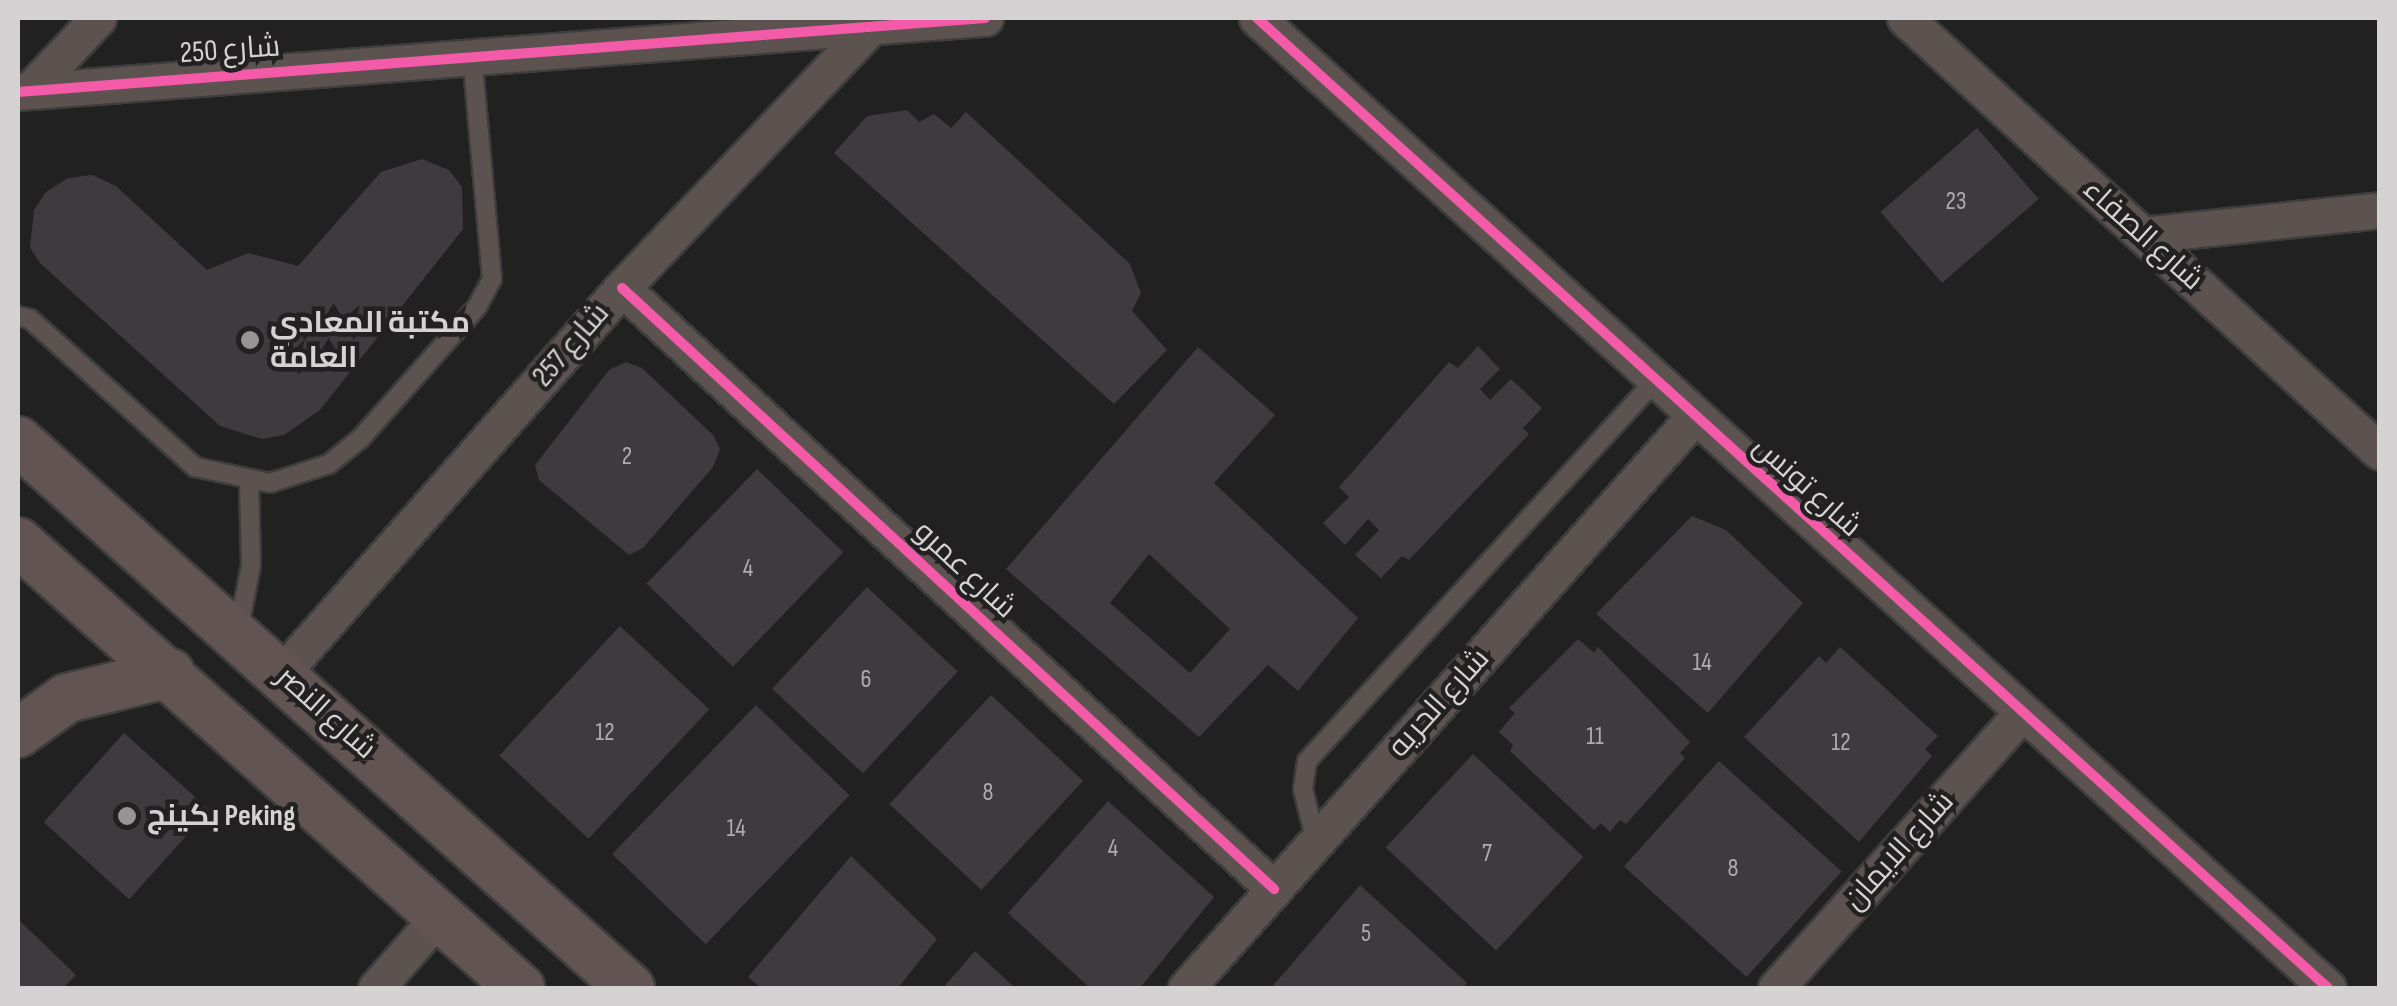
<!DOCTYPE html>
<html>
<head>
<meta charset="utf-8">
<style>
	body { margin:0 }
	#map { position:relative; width:2397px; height:1006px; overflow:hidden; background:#222121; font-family:"Sofia Sans Condensed",Cairo,sans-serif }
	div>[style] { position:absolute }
	.building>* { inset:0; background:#3f3a3e; transform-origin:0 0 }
	.roads { filter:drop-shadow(2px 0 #3e3d3d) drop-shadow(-2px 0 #3e3d3d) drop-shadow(0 2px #3e3d3d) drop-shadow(0 -2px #3e3d3d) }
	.lane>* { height:18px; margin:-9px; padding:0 9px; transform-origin:9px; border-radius:9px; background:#5c5351 }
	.street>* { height:35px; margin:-17.5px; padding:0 17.5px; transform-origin:17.5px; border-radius:17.5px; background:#5c5351 }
	.secondary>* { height:48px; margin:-24px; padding:0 24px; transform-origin:24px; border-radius:24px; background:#625452 }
	.cycleway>* { height:10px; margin:-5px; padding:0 5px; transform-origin:5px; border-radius:5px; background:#f35aa7 }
	.dots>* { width:28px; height:28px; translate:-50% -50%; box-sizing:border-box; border:5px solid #232021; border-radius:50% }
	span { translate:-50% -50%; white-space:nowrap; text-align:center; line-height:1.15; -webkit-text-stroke:9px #232021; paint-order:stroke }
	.number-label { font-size:25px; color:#afacad }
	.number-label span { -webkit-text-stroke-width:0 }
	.street-label { font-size:30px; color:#d4d2d2 }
	.poi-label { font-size:30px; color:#d4d2d2; font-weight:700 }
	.left { translate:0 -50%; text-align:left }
	.frame { position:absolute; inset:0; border:20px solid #d4d2d2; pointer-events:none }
</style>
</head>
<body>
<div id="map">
	<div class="building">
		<i style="clip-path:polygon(907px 110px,919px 122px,934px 114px,951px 128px,966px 112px,1130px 264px,1141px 293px,1132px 311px,1167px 350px,1114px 404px,834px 153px,867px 116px)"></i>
		<i style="left:1977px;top:128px;width:94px;height:128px;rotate:49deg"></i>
		<i style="clip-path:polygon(422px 159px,449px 170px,462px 187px,463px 229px,320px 410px,284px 435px,262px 439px,220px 426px,40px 263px,30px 248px,34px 210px,46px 192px,68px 178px,92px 175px,116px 186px,207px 270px,248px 253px,298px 266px,381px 172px)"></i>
		<i style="clip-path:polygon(1478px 346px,1500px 369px,1480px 389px,1490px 400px,1511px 379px,1542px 408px,1523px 428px,1529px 434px,1409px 560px,1402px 556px,1381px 578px,1355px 555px,1379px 530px,1368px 519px,1345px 545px,1323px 523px,1349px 497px,1339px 487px,1449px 362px,1458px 368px)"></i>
		<i style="clip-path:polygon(evenodd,1198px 347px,1275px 415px,1214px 483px,1358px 618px,1298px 691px,1268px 665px,1199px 737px,1006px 569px,1198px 347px,1149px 554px,1230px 629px,1190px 673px,1110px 603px,1149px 554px)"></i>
		<i style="clip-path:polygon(626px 362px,642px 368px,713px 435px,720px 449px,713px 467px,643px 548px,629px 555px,539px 480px,535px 465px,609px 370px)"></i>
		<i style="left:757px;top:469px;width:120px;height:159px;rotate:44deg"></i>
		<i style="clip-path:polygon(1692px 516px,1726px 530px,1803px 603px,1708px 713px,1596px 614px)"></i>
		<i style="left:867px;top:587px;width:124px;height:139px;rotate:43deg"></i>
		<i style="left:620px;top:626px;width:122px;height:177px;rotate:43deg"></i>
		<i style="clip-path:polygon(1578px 639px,1594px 653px,1598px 647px,1690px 742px,1680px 753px,1685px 758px,1626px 824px,1620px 820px,1610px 832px,1601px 823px,1594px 830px,1510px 751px,1513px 745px,1499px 732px,1515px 713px,1509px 708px)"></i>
		<i style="clip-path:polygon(1840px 647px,1938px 736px,1925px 749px,1932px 756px,1859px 842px,1744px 737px,1819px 656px,1826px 663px)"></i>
		<i style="left:991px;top:695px;width:126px;height:149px;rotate:43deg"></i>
		<i style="left:756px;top:705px;width:130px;height:207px;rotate:44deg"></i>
		<i style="left:124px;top:733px;width:115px;height:120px;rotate:42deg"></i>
		<i style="left:1473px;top:754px;width:151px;height:128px;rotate:43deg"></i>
		<i style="left:1719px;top:761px;width:165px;height:142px;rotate:42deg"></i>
		<i style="clip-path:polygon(1108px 801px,1214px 897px,1140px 988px,1090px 988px,1008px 913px)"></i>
		<i style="clip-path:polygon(851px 856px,937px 939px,898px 988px,761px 988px,748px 977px)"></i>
		<i style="clip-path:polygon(1360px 885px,1467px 983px,1463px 988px,1271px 988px)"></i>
		<i style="clip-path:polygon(18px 919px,76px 975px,63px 988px,18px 988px)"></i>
		<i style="clip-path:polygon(975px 951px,1015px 988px,943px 988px)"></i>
	</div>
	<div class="roads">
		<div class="lane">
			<i style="left:18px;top:316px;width:12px;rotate:14deg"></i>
			<i style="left:30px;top:319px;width:222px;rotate:41.9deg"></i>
			<i style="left:195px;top:467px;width:77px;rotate:12deg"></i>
			<i style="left:270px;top:483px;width:62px;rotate:-17.9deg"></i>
			<i style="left:329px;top:464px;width:41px;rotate:-39.1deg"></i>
			<i style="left:361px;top:438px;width:175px;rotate:-48.5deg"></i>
			<i style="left:477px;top:307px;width:32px;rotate:-62deg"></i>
			<i style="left:492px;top:279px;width:223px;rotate:-95.1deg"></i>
			<i style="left:238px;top:633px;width:69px;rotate:-79.2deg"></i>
			<i style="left:251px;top:565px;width:82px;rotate:-91.4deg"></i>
			<i style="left:1316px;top:842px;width:55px;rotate:-103.8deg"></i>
			<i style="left:1303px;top:789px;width:28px;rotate:-82deg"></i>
			<i style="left:1307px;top:761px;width:514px;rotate:-47.52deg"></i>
		</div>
		<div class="street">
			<i style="left:1257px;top:18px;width:1445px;rotate:42.17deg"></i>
			<i style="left:1905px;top:18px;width:643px;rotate:42.42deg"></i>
			<i style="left:30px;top:90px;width:99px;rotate:-46.6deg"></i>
			<i style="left:18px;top:92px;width:970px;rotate:-4.38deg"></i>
			<i style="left:2143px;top:235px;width:238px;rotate:-6deg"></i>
			<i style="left:622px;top:288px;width:887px;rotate:42.67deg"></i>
			<i style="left:282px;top:673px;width:514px;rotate:-48.55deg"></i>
			<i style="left:622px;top:288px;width:359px;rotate:-46.4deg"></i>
			<i style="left:376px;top:988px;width:96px;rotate:-48.8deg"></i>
			<i style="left:1186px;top:988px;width:763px;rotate:-48.35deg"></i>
			<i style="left:1776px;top:988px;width:369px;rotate:-48.2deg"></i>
		</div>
		<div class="secondary">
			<i style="left:18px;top:441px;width:821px;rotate:41.79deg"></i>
			<i style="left:18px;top:542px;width:672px;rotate:41.62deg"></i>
			<i style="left:18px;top:733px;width:60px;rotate:-35.5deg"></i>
			<i style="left:67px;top:698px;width:106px;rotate:-13.6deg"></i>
		</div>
	</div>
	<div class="cycleway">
		<i style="left:1257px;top:18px;width:1445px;rotate:42.17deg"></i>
		<i style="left:18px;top:92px;width:970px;rotate:-4.38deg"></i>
		<i style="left:622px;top:288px;width:887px;rotate:42.67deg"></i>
	</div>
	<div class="dots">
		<i style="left:250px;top:340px;background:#969494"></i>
		<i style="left:127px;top:816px;background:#969494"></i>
	</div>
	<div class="number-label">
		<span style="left:1956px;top:202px">23</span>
		<span style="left:627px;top:457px">2</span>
		<span style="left:748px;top:569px">4</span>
		<span style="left:1702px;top:663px">14</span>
		<span style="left:866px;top:680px">6</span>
		<span style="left:605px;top:733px">12</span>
		<span style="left:1595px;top:737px">11</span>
		<span style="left:1841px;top:743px">12</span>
		<span style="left:988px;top:793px">8</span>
		<span style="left:736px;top:829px">14</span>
		<span style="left:1113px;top:849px">4</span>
		<span style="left:1487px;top:854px">7</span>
		<span style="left:1733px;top:869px">8</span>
		<span style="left:1366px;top:934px">5</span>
	</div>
	<div class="street-label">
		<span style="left:230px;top:50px;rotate:-4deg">شارع 250</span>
		<span style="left:2143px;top:235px;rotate:42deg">شارع الصفاء</span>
		<span style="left:571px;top:345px;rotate:-49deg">شارع 257</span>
		<span style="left:1807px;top:487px;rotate:42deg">شارع تونس</span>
		<span style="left:965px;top:570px;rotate:43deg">شارع عمرو</span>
		<span style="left:1439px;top:703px;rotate:-48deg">شارع الحريه</span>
		<span style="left:326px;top:713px;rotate:42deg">شارع النصر</span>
		<span style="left:1899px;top:851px;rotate:-48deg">شارع الايمان</span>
	</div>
	<div class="poi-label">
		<span class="left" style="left:270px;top:340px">مكتبة المعادي<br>العامة</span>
		<span class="left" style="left:147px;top:816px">بكينج Peking</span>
	</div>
	<div class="frame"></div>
</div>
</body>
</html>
